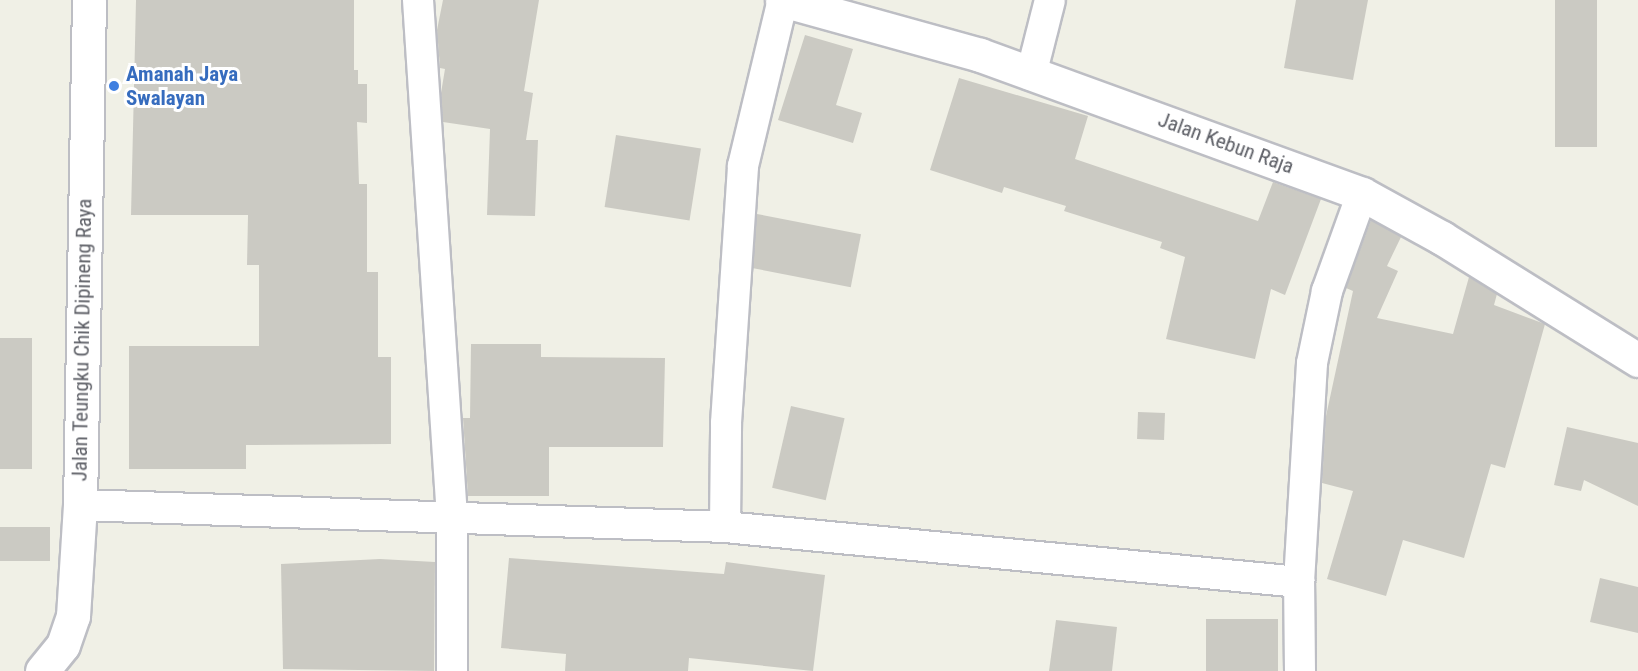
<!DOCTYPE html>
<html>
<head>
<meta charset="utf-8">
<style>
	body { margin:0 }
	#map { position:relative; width:1638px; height:671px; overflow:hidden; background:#f0f0e6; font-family:"Roboto Condensed",sans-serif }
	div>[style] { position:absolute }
	.building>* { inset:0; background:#cbcac3; transform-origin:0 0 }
	.roads { filter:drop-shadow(2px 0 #bdbec4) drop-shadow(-2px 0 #bdbec4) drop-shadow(0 2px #bdbec4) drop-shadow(0 -2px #bdbec4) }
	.street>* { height:30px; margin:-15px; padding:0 15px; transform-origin:15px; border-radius:15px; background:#fff }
	.secondary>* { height:33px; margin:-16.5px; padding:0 16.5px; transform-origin:16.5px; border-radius:16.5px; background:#fff }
	.dots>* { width:16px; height:16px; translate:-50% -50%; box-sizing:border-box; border:3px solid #fff; border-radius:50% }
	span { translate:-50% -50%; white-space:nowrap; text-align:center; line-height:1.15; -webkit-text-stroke:6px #fff; paint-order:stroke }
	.shop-label { font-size:21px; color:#366cbe; font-weight:700 }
	.left { translate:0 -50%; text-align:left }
	.street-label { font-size:21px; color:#5d5f66 }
</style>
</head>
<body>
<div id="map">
	<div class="building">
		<i style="clip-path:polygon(136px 0,354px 0,354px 70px,358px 70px,358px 84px,367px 84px,367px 123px,357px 122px,359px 184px,367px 184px,367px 272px,378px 272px,378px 357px,391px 357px,391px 444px,246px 445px,246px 469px,129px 469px,129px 346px,259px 346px,259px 265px,247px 265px,248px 215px,131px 215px)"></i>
		<i style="clip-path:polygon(443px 0,539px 0,524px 91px,533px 93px,526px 140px,538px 140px,535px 216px,487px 215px,490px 129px,443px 122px,441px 93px,445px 69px,440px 68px,437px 30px)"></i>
		<i style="clip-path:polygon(1296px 0,1368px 0,1353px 80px,1284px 68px)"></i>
		<i style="left:1555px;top:0;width:42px;height:147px"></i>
		<i style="clip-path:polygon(805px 35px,853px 49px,836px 105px,862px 113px,853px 143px,778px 120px)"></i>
		<i style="clip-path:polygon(959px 78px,1088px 116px,1075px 159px,1258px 221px,1273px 182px,1321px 199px,1285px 295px,1271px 289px,1255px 359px,1166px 339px,1185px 257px,1160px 248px,1162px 242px,1064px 211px,1066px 206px,1004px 187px,1002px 193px,930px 170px)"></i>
		<i style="left:616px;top:135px;width:86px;height:73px;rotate:9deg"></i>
		<i style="left:757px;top:214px;width:106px;height:54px;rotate:11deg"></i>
		<i style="clip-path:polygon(1371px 220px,1401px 237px,1387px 266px,1398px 271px,1377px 318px,1453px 334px,1469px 277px,1497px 294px,1494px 305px,1545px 324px,1505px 468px,1491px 464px,1464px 558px,1403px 540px,1386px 596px,1327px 579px,1353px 491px,1322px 483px,1326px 416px,1353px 291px,1346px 288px)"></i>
		<i style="left:32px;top:338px;width:131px;height:32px;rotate:90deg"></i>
		<i style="clip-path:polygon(471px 344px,541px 344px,541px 357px,665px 358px,663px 447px,549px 447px,549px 496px,468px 496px,463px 418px,470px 418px)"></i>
		<i style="left:791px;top:406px;width:55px;height:84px;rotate:13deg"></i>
		<i style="left:1138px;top:412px;width:27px;height:27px;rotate:2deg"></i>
		<i style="clip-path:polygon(1567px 427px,1638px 443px,1638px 506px,1584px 480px,1581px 491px,1554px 485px)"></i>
		<i style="left:0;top:527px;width:50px;height:34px"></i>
		<i style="clip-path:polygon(509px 558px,724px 574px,726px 562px,825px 575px,813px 671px,689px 658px,688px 671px,565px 671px,566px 654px,501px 648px)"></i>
		<i style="clip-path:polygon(380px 559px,435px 562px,434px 671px,283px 669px,281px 564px)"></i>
		<i style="clip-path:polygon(1600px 578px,1638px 587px,1638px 633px,1590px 622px)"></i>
		<i style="left:1206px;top:619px;width:72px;height:52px"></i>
		<i style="clip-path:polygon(1056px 620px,1117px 627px,1112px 671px,1049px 671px)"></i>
	</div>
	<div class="roads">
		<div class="street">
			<i style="left:418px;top:0;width:519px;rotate:86.24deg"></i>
			<i style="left:452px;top:518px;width:153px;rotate:90deg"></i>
			<i style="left:1031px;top:75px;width:77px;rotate:-75.8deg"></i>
			<i style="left:80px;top:505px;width:645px;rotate:1.95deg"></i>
			<i style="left:725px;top:527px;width:577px;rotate:5.47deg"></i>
			<i style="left:725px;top:527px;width:104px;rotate:-89.4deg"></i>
			<i style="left:726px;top:423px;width:258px;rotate:-86.2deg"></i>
			<i style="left:743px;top:166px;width:171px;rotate:-76.5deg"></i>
			<i style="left:1300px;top:671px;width:89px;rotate:-90.6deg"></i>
			<i style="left:1299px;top:582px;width:219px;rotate:-86.6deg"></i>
			<i style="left:1312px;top:363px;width:74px;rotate:-78.2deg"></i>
			<i style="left:1327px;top:291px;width:103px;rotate:-70.2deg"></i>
		</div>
		<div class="secondary">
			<i style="left:782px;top:0;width:205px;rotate:15.5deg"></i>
			<i style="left:980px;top:55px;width:407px;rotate:20deg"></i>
			<i style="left:1362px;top:194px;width:91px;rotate:28.8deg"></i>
			<i style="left:1442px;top:238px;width:231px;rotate:31.9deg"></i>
			<i style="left:42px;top:671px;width:33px;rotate:-51deg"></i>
			<i style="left:63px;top:645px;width:31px;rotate:-71deg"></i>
			<i style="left:73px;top:616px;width:111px;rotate:-86.4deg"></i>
			<i style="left:80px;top:505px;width:505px;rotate:-88.98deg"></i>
		</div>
	</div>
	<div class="dots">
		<i style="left:114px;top:86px;background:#3f7fe0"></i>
	</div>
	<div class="shop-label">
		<span class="left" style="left:126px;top:86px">Amanah Jaya<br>Swalayan</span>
	</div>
	<div class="street-label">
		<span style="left:1226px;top:143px;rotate:20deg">Jalan Kebun Raja</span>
		<span style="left:82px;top:340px;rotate:-89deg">Jalan Teungku Chik Dipineng Raya</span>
	</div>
</div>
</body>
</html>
